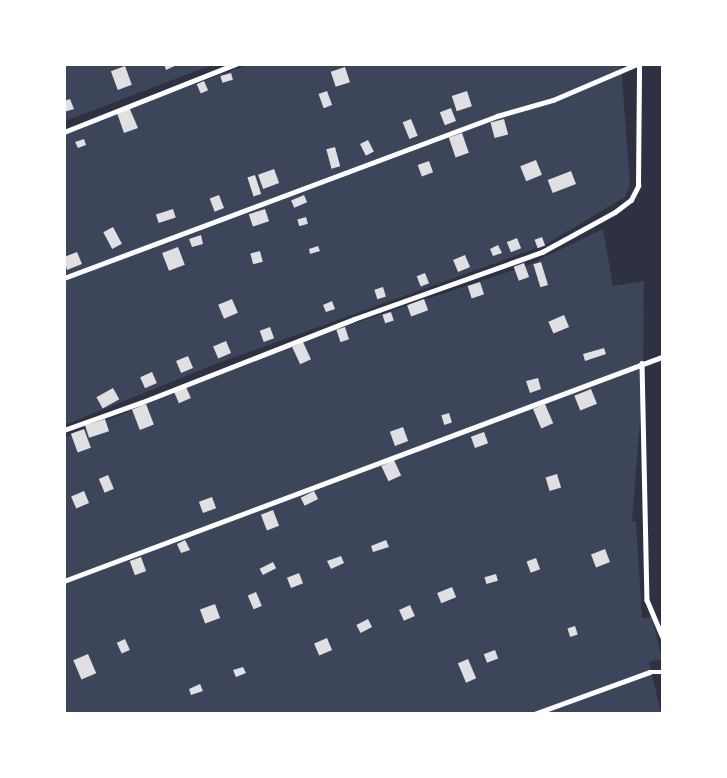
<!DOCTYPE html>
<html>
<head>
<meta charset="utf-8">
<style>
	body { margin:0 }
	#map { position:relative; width:727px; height:778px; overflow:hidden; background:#2d3142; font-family:Mulish,sans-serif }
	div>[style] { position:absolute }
	.green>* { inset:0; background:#3c4559 }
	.building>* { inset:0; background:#e0e0e3; transform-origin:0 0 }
	.service>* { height:4.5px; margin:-2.25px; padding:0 2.25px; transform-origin:2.25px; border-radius:2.25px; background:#fff }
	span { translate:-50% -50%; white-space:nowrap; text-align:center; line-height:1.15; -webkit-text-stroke:4.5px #fff; paint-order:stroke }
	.frame { position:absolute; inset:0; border:66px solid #fff; pointer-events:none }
</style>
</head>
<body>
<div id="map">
	<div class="green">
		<i style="clip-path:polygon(65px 65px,212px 65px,65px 121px)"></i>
		<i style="clip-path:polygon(247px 65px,621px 65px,630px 185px,625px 197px,545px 245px,213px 365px,65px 425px,65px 132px)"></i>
		<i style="clip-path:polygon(603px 229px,613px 286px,644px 281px,643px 383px,632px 522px,636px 521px,642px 618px,652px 617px,662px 659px,649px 662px,661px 713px,65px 714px,65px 437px,322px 334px,526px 266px)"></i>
	</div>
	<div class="building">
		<i style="clip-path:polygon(164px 64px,179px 64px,166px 70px)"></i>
		<i style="left:125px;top:66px;width:20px;height:15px;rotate:70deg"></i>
		<i style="left:345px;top:67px;width:16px;height:15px;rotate:72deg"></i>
		<i style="left:231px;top:73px;width:7px;height:11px;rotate:74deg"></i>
		<i style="left:204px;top:81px;width:10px;height:8px;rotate:66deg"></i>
		<i style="left:327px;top:91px;width:15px;height:9px;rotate:70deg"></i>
		<i style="left:467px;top:91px;width:16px;height:16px;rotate:72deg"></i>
		<i style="clip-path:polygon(70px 99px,74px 109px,64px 112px,64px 101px)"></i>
		<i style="clip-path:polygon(129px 107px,138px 128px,124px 133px,117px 113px)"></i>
		<i style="left:451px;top:108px;width:14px;height:12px;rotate:69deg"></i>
		<i style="left:411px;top:119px;width:18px;height:9px;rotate:68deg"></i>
		<i style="left:504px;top:119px;width:16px;height:14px;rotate:75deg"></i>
		<i style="left:462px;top:133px;width:21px;height:14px;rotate:71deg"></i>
		<i style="clip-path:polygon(84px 139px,86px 145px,78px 148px,75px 142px)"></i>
		<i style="left:368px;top:140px;width:13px;height:9px;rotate:63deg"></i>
		<i style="left:335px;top:147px;width:20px;height:9px;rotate:75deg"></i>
		<i style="left:536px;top:160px;width:16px;height:17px;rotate:68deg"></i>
		<i style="left:429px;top:161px;width:12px;height:12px;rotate:70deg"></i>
		<i style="left:274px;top:169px;width:15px;height:17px;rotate:70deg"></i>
		<i style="left:571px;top:171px;width:14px;height:25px;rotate:69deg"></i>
		<i style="left:255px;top:175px;width:20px;height:8px;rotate:72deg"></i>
		<i style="left:219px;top:195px;width:14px;height:10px;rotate:69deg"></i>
		<i style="left:304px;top:195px;width:8px;height:14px;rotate:67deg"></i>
		<i style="left:173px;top:209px;width:9px;height:18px;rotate:72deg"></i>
		<i style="left:265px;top:209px;width:13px;height:17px;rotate:72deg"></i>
		<i style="left:306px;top:217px;width:7px;height:9px;rotate:74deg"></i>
		<i style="left:113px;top:227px;width:19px;height:11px;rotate:62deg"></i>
		<i style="clip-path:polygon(201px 235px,203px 244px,192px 247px,189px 239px)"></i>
		<i style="left:542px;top:237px;width:9px;height:8px;rotate:69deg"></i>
		<i style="left:517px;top:238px;width:11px;height:11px;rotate:68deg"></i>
		<i style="clip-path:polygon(498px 245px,502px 253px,493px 256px,490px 249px)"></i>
		<i style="clip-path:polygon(318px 246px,320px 251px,310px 254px,309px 249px)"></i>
		<i style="left:178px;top:247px;width:19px;height:17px;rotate:69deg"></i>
		<i style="left:260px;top:251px;width:11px;height:10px;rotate:75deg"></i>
		<i style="clip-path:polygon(77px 252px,82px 264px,67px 270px,64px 257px)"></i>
		<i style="left:465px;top:255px;width:13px;height:13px;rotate:67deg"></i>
		<i style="left:541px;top:262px;width:24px;height:8px;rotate:73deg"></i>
		<i style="left:524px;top:263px;width:15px;height:11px;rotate:70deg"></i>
		<i style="left:425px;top:273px;width:11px;height:9px;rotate:68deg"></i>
		<i style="left:480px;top:282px;width:13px;height:13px;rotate:72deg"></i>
		<i style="left:383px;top:287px;width:10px;height:9px;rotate:73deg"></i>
		<i style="left:232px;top:299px;width:15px;height:15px;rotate:67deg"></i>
		<i style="left:424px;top:299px;width:12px;height:18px;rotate:70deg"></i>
		<i style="clip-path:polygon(332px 301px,335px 309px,326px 312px,323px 305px)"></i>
		<i style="left:391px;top:312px;width:9px;height:9px;rotate:72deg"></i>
		<i style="left:564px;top:315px;width:13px;height:17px;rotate:67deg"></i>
		<i style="left:270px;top:327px;width:12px;height:11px;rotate:70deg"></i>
		<i style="left:345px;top:327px;width:13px;height:9px;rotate:72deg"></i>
		<i style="left:226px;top:341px;width:13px;height:14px;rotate:67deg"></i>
		<i style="left:303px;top:342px;width:19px;height:12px;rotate:65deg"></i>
		<i style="clip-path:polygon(604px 348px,606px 354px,585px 361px,583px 354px)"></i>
		<i style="left:188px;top:356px;width:13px;height:13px;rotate:67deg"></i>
		<i style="left:152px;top:372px;width:12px;height:13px;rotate:66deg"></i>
		<i style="clip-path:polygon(538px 378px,541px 389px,530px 393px,526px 381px)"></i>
		<i style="left:186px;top:387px;width:12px;height:13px;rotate:66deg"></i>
		<i style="left:113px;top:388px;width:13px;height:19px;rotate:61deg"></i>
		<i style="left:591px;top:389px;width:16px;height:18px;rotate:68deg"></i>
		<i style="left:146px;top:404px;width:22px;height:15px;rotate:69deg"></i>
		<i style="left:545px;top:404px;width:21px;height:13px;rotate:67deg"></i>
		<i style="left:449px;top:413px;width:10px;height:8px;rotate:73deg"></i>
		<i style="left:105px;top:419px;width:13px;height:21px;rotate:72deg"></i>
		<i style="left:403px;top:427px;width:15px;height:14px;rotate:70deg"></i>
		<i style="left:84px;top:429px;width:20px;height:14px;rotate:70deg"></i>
		<i style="left:484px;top:432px;width:12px;height:14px;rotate:70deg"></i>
		<i style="left:394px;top:460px;width:17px;height:14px;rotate:65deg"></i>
		<i style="left:557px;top:474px;width:14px;height:12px;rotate:73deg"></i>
		<i style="left:108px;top:475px;width:15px;height:10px;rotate:67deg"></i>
		<i style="left:84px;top:491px;width:13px;height:14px;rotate:67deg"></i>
		<i style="left:314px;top:491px;width:9px;height:15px;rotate:63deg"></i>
		<i style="left:212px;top:497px;width:12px;height:14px;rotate:70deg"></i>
		<i style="left:273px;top:510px;width:17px;height:13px;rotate:69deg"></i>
		<i style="clip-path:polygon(185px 540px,190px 550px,181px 553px,177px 544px)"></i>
		<i style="clip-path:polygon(386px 540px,389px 547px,373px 552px,371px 546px)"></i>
		<i style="left:605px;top:549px;width:14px;height:15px;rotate:69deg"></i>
		<i style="clip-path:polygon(341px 556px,344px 563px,331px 569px,327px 561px)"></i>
		<i style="left:141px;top:557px;width:15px;height:12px;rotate:70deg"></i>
		<i style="left:536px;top:558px;width:12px;height:10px;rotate:70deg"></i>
		<i style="left:273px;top:562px;width:7px;height:15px;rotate:63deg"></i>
		<i style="left:299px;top:573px;width:11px;height:13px;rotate:68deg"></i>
		<i style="left:496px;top:574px;width:7px;height:12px;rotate:74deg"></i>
		<i style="left:452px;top:587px;width:11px;height:16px;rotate:68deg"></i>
		<i style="left:256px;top:592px;width:15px;height:9px;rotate:67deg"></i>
		<i style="left:215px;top:604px;width:15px;height:16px;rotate:70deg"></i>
		<i style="left:410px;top:605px;width:12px;height:12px;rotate:66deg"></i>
		<i style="left:368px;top:619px;width:9px;height:13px;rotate:63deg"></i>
		<i style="left:575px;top:626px;width:9px;height:8px;rotate:72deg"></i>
		<i style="left:327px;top:638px;width:13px;height:14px;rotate:67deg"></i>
		<i style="left:125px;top:639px;width:12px;height:9px;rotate:66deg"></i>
		<i style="left:495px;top:650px;width:9px;height:12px;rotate:69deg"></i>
		<i style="left:88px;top:654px;width:21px;height:16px;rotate:67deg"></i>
		<i style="left:468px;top:659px;width:21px;height:11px;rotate:67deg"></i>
		<i style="clip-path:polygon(243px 667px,246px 673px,236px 677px,233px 670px)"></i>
		<i style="clip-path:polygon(200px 684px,203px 691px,191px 695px,189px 689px)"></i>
	</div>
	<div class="service">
		<i style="left:64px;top:132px;width:185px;rotate:-21.6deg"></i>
		<i style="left:64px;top:278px;width:462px;rotate:-20.5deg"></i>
		<i style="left:497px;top:116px;width:58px;rotate:-15.9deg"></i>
		<i style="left:553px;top:100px;width:91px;rotate:-23.2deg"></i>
		<i style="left:642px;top:363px;width:237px;rotate:88.8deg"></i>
		<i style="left:647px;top:600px;width:39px;rotate:67deg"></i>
		<i style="left:64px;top:430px;width:81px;rotate:-19.6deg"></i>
		<i style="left:140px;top:403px;width:230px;rotate:-21.4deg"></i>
		<i style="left:354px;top:319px;width:200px;rotate:-19.6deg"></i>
		<i style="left:542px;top:252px;width:83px;rotate:-28.7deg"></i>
		<i style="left:615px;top:212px;width:20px;rotate:-37deg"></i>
		<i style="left:631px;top:200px;width:16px;rotate:-63deg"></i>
		<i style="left:638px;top:186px;width:122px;rotate:-89.5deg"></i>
		<i style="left:64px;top:581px;width:639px;rotate:-20.54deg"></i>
		<i style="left:534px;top:714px;width:123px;rotate:-19.9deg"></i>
		<i style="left:650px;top:672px;width:12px"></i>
	</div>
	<div class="frame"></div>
</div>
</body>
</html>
